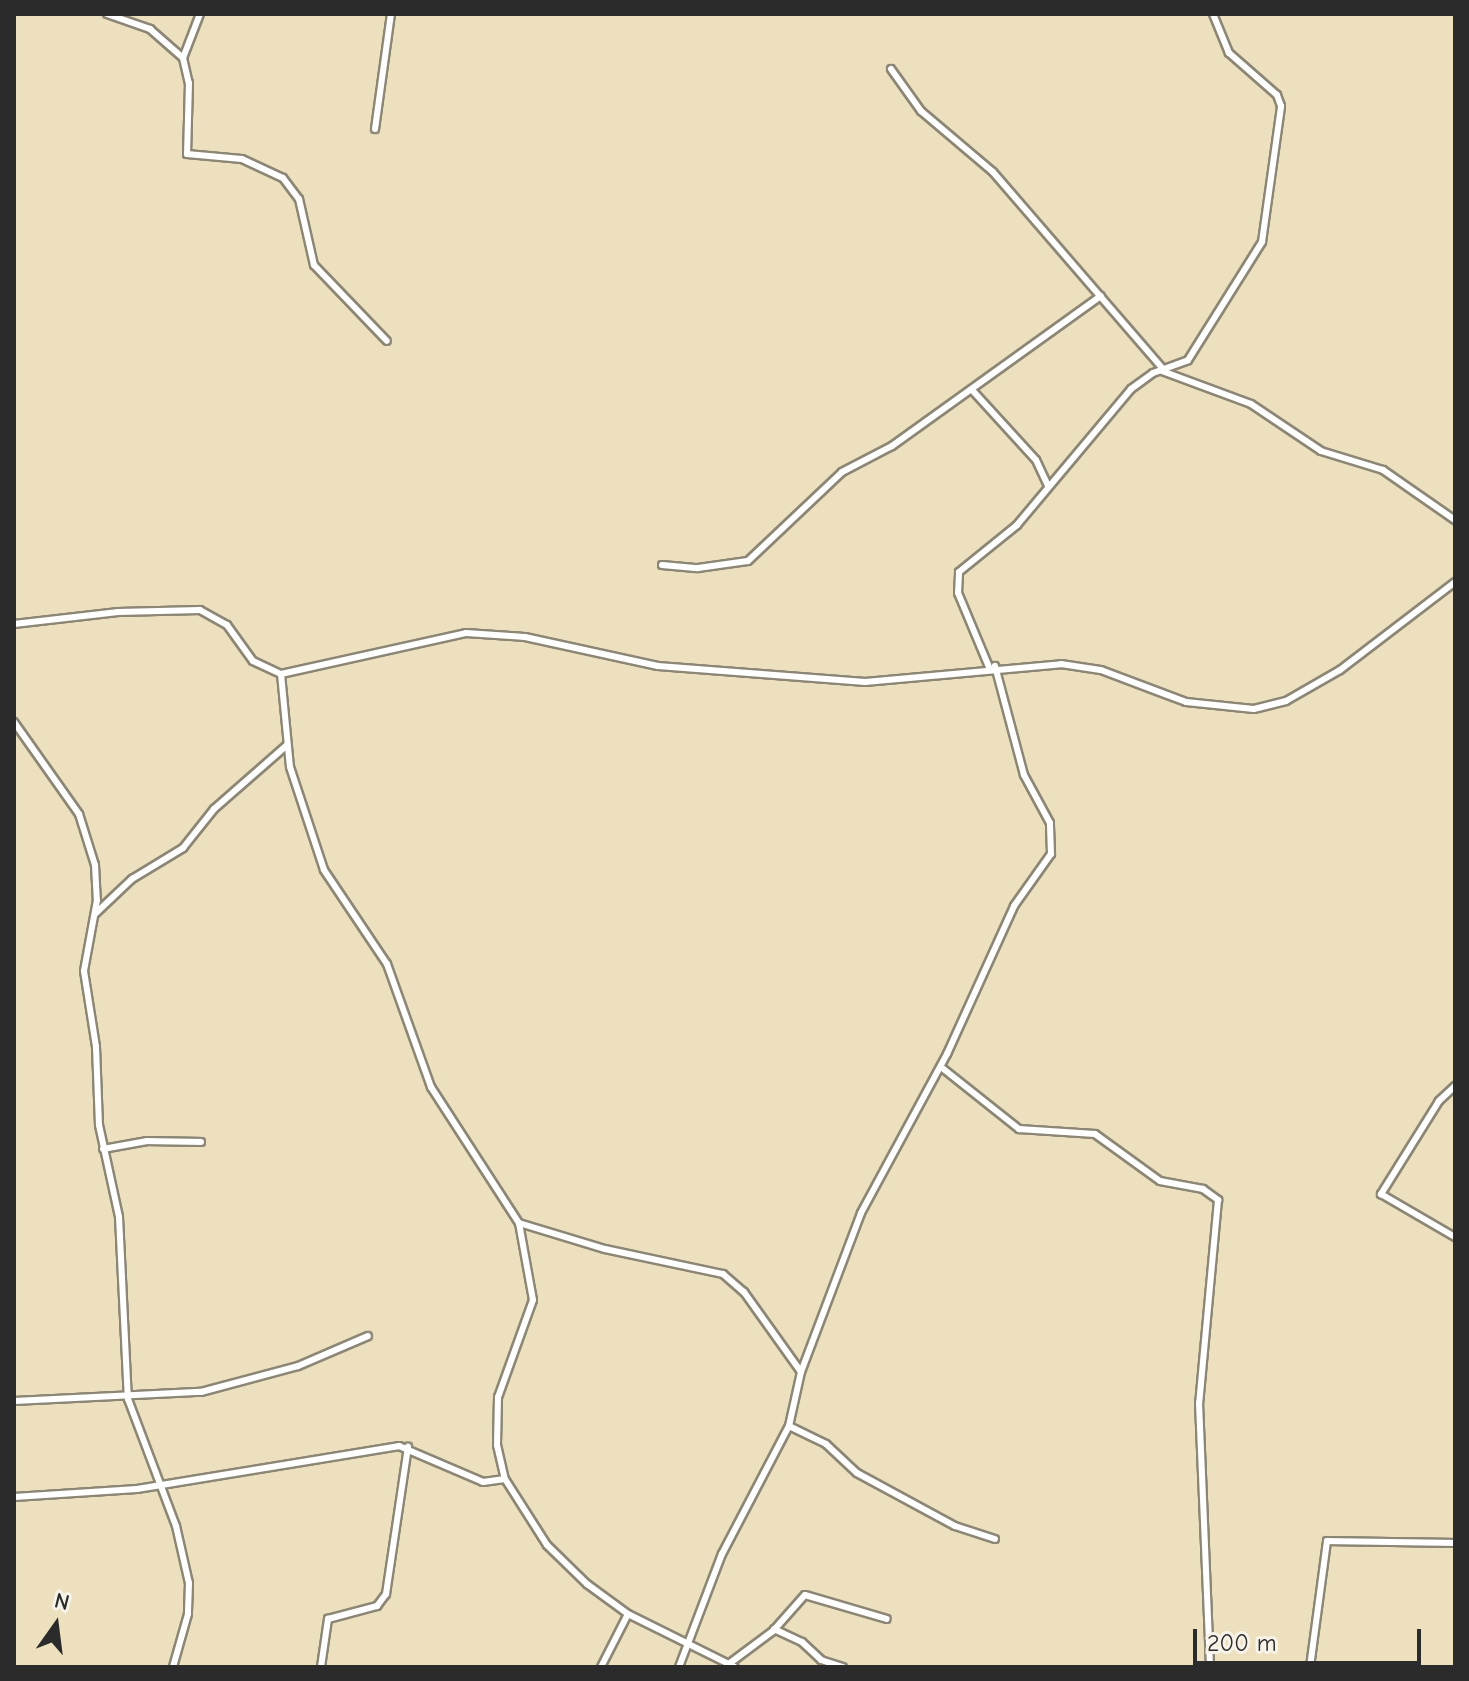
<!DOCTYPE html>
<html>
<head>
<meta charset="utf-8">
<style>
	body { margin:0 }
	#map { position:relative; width:1469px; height:1681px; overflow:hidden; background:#ede0bf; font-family:"Comic Neue",sans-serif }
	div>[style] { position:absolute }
	.roads { filter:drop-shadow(2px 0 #8c8675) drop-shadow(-2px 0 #8c8675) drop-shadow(0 2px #8c8675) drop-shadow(0 -2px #8c8675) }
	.street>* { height:6px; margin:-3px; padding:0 3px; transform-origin:3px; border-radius:3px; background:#fff }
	span { translate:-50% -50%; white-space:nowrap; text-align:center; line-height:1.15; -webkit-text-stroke:8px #f7f3e8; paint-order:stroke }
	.frame { position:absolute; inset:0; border:16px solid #2b2b2b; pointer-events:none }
	.north { position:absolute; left:16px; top:1585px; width:80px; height:80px; -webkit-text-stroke:6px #f7f3e8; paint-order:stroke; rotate:14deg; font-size:22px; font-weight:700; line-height:32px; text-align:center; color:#2b2b2b }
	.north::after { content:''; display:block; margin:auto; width:28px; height:36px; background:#2b2b2b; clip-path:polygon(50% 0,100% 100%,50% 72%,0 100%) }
	.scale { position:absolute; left:1193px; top:1629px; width:228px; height:36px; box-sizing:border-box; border:4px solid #2b2b2b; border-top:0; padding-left:10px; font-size:24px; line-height:28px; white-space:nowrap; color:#2b2b2b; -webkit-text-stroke:6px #f7f3e8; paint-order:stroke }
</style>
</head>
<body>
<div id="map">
	<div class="roads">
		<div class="street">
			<i style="left:107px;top:14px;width:46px;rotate:19.2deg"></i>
			<i style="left:150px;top:29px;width:44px;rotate:41.3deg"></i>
			<i style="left:183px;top:58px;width:26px;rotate:77deg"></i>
			<i style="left:189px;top:83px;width:71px;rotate:91.6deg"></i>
			<i style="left:187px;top:154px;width:55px;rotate:5.2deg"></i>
			<i style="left:242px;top:159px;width:45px;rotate:24.9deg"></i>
			<i style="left:283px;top:178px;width:26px;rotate:53deg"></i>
			<i style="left:299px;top:199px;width:68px;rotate:77.2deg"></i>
			<i style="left:314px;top:265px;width:105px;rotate:46.2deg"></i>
			<i style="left:183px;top:58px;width:47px;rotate:-68.9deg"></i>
			<i style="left:891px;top:69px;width:52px;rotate:54.5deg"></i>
			<i style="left:921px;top:111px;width:94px;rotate:40.3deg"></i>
			<i style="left:993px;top:172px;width:263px;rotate:49.2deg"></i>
			<i style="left:375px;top:129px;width:116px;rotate:-82.1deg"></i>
			<i style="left:1162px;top:371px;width:95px;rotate:20.3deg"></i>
			<i style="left:1251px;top:404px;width:84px;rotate:33.9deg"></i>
			<i style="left:1321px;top:451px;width:65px;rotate:17deg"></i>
			<i style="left:1383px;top:470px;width:88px;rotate:34.8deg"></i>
			<i style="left:973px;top:391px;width:93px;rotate:47.6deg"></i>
			<i style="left:1036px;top:460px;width:29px;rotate:65deg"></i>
			<i style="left:662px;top:565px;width:36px;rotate:5deg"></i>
			<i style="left:698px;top:568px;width:50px;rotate:-8deg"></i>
			<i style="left:748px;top:561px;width:129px;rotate:-43.4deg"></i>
			<i style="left:842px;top:472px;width:56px;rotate:-27.5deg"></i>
			<i style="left:892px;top:446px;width:257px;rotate:-35.7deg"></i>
			<i style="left:14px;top:624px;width:105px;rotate:-6.6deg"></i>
			<i style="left:118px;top:612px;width:82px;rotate:-1.4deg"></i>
			<i style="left:200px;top:610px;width:31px;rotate:29deg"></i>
			<i style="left:227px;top:625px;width:44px;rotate:54.2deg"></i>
			<i style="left:253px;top:661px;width:31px;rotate:25deg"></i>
			<i style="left:281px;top:674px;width:189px;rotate:-12.5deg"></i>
			<i style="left:466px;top:633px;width:59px;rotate:3.9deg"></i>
			<i style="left:525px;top:637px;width:136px;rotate:12.3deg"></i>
			<i style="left:658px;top:666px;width:208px;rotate:4.4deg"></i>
			<i style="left:865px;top:682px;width:197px;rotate:-5.2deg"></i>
			<i style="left:1061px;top:664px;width:40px;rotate:8.5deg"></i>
			<i style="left:1101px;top:670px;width:91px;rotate:20.6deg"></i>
			<i style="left:1186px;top:702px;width:68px;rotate:5.9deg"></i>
			<i style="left:1254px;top:709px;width:33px;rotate:-14deg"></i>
			<i style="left:1286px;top:701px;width:62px;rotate:-29.9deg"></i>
			<i style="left:1340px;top:670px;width:145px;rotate:-37.4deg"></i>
			<i style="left:989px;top:667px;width:80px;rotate:-112.7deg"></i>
			<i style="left:958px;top:593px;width:21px;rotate:-87deg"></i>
			<i style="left:959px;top:572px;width:75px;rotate:-39deg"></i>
			<i style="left:1017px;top:525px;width:177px;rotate:-50deg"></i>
			<i style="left:1131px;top:389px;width:27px;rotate:-36deg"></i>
			<i style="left:1153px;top:373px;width:37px;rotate:-20deg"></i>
			<i style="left:1188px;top:360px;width:139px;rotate:-57.9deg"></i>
			<i style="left:1262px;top:242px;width:137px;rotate:-82deg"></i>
			<i style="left:1281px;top:106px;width:12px;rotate:-110deg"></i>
			<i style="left:1277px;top:95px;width:64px;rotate:-138.8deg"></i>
			<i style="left:1229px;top:53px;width:42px;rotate:-112.3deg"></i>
			<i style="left:281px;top:674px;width:93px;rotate:84.5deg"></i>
			<i style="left:290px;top:767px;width:108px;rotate:71.7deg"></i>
			<i style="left:324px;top:870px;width:113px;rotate:56.2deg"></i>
			<i style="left:387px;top:964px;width:131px;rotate:70.3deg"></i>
			<i style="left:431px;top:1087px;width:162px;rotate:57.1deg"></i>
			<i style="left:519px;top:1223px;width:78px;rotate:79.7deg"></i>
			<i style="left:533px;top:1300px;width:103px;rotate:109.8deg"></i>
			<i style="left:498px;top:1397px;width:48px;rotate:91.2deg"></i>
			<i style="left:497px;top:1445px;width:35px;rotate:77deg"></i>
			<i style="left:505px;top:1479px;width:78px;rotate:57.5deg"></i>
			<i style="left:547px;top:1545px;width:56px;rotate:44.3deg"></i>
			<i style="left:587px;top:1584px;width:51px;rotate:36.2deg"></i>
			<i style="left:628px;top:1614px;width:119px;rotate:26.4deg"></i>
			<i style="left:14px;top:722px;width:113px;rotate:54.8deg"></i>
			<i style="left:79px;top:814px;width:53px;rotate:72.6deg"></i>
			<i style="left:95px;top:865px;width:35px;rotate:87deg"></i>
			<i style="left:97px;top:900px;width:72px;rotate:100.4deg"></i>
			<i style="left:84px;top:971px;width:77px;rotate:81deg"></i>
			<i style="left:96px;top:1047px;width:78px;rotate:87.8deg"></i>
			<i style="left:99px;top:1125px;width:94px;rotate:77.7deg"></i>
			<i style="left:119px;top:1217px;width:182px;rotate:87.2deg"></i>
			<i style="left:128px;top:1399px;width:136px;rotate:69.3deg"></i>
			<i style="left:176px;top:1526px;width:58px;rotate:77.2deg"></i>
			<i style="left:189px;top:1583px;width:31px;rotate:92deg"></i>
			<i style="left:188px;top:1614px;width:55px;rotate:105.8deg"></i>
			<i style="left:96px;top:913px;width:50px;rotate:-43.4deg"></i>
			<i style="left:132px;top:879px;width:60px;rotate:-31.3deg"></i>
			<i style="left:183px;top:848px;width:50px;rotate:-51.5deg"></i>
			<i style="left:214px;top:809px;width:97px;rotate:-41.2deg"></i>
			<i style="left:941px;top:1067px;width:100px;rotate:38.5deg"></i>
			<i style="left:1019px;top:1129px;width:76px;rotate:3.8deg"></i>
			<i style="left:1095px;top:1134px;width:80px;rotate:35.9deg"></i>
			<i style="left:1160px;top:1181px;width:44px;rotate:10.5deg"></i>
			<i style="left:1203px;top:1189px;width:19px;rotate:36deg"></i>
			<i style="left:1218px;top:1200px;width:204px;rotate:95.3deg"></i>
			<i style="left:1199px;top:1403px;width:264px;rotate:87.6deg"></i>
			<i style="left:1455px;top:1086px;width:22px;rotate:137deg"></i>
			<i style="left:1439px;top:1101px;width:110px;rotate:121.9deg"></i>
			<i style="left:1381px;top:1194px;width:86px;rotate:30.2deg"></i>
			<i style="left:103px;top:1149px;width:45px;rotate:-10.3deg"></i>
			<i style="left:147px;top:1141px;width:54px;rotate:1.1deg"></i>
			<i style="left:519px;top:1223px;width:90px;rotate:16.8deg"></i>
			<i style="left:605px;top:1249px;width:121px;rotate:12deg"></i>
			<i style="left:723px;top:1274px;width:28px;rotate:41deg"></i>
			<i style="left:744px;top:1292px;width:98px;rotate:54.5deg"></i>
			<i style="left:14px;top:1401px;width:187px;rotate:-2.8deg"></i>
			<i style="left:201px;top:1392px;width:100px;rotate:-15deg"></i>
			<i style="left:298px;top:1366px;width:76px;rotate:-23.2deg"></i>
			<i style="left:789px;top:1426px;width:41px;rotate:25.9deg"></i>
			<i style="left:826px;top:1444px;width:42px;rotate:43.1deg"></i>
			<i style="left:857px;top:1473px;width:111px;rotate:28.4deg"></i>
			<i style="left:955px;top:1526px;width:42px;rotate:18deg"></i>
			<i style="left:14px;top:1497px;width:123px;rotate:-3.7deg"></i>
			<i style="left:137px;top:1489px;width:266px;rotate:-9.3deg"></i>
			<i style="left:399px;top:1446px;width:91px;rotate:23.2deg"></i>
			<i style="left:483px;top:1482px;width:22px;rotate:-8deg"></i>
			<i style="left:774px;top:1629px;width:31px;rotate:25deg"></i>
			<i style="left:802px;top:1642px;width:26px;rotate:43deg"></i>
			<i style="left:821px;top:1660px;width:23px;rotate:18deg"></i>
			<i style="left:730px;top:1663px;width:54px;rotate:-36.7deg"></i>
			<i style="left:773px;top:1631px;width:48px;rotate:-48.4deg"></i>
			<i style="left:805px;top:1595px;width:85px;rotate:16.3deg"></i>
			<i style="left:321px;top:1667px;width:49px;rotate:-81.7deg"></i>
			<i style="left:328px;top:1619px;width:51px;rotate:-14.9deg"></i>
			<i style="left:377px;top:1606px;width:15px;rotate:-53deg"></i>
			<i style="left:386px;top:1594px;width:149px;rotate:-81.5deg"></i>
			<i style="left:601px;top:1667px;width:59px;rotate:-63deg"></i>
			<i style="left:679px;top:1667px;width:121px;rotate:-69.2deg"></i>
			<i style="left:722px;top:1554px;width:144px;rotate:-62.4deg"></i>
			<i style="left:789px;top:1426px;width:55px;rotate:-77.5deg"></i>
			<i style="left:801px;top:1372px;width:170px;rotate:-69.3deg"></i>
			<i style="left:861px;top:1213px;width:181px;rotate:-61.6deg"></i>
			<i style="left:947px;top:1054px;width:162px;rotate:-65.6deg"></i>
			<i style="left:1014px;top:906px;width:64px;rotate:-54.6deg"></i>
			<i style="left:1051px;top:854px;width:31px;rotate:-92deg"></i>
			<i style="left:1050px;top:823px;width:55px;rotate:-118.4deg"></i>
			<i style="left:1024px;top:775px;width:113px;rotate:-104.9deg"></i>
			<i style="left:1310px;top:1667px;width:127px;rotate:-82.3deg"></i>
			<i style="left:1327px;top:1541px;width:128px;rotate:0.9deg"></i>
		</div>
	</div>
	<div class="frame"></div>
	<div class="north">N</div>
	<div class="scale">200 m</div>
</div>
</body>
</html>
